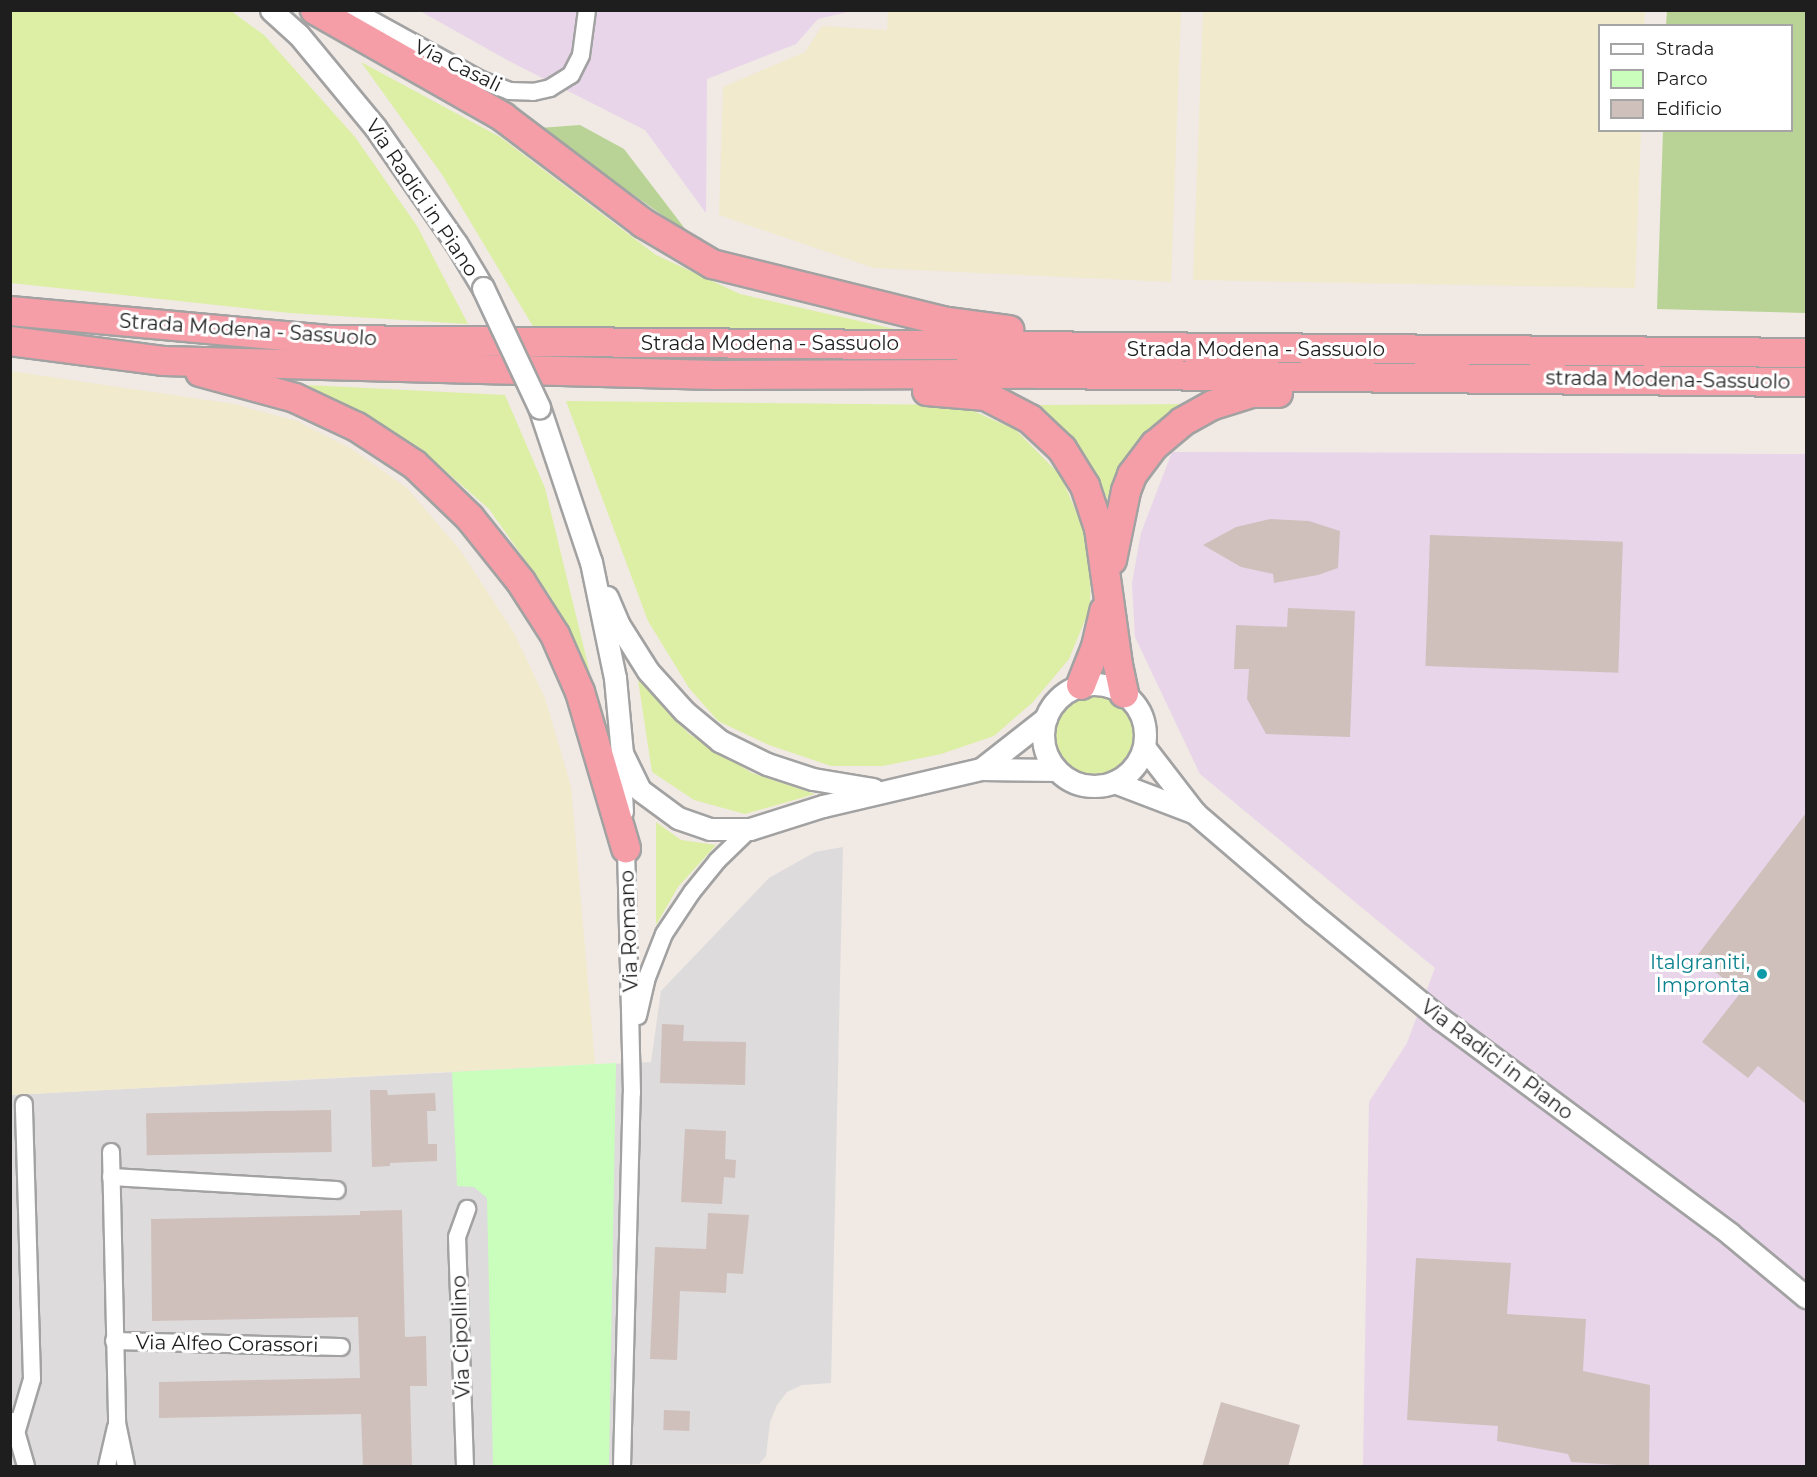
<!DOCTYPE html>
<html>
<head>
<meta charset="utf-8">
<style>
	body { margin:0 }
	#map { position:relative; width:1817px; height:1477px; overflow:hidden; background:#f0e9e4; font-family:Montserrat,sans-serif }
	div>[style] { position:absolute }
	.residential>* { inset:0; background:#dddbdc }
	.industrial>* { inset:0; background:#e8d5ea }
	.farmland>* { inset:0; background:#f1eacd }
	.grass>* { inset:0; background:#ddefa5 }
	.round { border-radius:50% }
	.forest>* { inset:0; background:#b8d395 }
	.park>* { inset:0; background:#c9febd }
	.building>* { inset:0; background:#d0c0bc; transform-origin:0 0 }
	.roads { filter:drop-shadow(2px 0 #a2a2a2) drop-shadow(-2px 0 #a2a2a2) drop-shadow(0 2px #a2a2a2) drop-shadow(0 -2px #a2a2a2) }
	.minor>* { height:16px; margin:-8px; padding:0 8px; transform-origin:8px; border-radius:8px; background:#fff }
	.tertiary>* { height:21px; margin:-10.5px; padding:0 10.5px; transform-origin:10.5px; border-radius:10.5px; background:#fff }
	.tertiary>.ring { margin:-10.5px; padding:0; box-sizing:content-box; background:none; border:21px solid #fff; border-radius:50% }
	.trunk>* { height:28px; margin:-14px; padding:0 14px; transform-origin:14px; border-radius:14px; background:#f69ea8 }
	.bridges { filter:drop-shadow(2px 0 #a2a2a2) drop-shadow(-2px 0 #a2a2a2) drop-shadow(0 2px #a2a2a2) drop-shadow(0 -2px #a2a2a2) }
	.tertiary-bridge>* { height:21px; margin:-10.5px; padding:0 10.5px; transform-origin:10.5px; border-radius:10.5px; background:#fff }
	.dots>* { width:16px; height:16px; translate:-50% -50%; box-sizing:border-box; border:3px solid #fff; border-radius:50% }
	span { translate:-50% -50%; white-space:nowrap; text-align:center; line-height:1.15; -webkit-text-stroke:6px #fff; paint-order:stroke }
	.street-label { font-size:20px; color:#1e1e1e }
	.culture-label { font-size:20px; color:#0d838f }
	.right { translate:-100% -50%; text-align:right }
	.frame { position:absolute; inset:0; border:12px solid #1e1e1e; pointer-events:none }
	.legend { position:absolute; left:1598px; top:24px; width:195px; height:108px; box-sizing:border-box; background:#fff; border:2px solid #a5a5a5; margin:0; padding:8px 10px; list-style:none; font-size:18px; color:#1e1e1e }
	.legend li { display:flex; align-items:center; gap:12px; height:30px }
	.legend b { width:30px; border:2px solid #a5a5a5 }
</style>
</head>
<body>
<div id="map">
	<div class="residential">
		<i style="clip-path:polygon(843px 847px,831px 1383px,802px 1385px,787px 1392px,777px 1405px,770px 1422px,766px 1456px,759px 1464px,11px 1466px,11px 1095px,651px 1062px,661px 991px,769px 878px,815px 852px)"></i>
	</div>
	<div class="industrial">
		<i style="clip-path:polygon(420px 11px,852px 11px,818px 19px,796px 44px,707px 79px,706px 213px,645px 130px,509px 61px)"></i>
		<i style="clip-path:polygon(1172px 452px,1806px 454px,1806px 1466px,1363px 1466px,1369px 1102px,1407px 1043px,1435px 968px,1200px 774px,1135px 637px,1132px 583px,1141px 533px)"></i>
	</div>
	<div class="farmland">
		<i style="clip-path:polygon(888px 10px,1181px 11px,1171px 282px,874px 268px,719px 215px,723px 87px,805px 52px,822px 26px,887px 30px)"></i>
		<i style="clip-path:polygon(1203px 11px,1645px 11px,1644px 25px,1600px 26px,1600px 130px,1641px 131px,1635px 288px,1193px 280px)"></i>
		<i style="clip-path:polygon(10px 371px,234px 404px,297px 421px,352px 449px,407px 488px,460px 550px,514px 633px,545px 698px,571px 786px,595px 1064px,11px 1095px)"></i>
	</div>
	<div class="grass">
		<i style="clip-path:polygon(11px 10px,231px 11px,264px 35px,355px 137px,417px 226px,468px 324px,290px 313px,11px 283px)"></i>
		<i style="clip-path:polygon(361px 62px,500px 137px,656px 255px,740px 294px,899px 330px,534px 328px,443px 176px)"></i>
		<i style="clip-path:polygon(307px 385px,505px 395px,545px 488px,590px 673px,549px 594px,489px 509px,417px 446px)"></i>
		<i style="clip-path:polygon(566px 401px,960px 405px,1016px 430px,1061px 476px,1091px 547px,1090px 608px,1069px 659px,1033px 702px,994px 736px,941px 754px,883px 766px,831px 766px,769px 745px,718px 721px,689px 688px,648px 621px)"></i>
		<i style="clip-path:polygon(1195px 404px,1112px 509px,1095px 471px,1067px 432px,1040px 405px)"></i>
		<i style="clip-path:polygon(638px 680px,689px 734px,752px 773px,815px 794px,745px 814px,694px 800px,652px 772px)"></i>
		<i class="round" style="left:1052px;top:694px;width:82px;height:82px"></i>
		<i style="clip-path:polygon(656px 822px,681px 840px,716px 845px,678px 887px,656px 925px)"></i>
	</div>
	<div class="forest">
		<i style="clip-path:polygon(1667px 11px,1806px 11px,1806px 313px,1657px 309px,1663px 131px,1792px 130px,1792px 26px,1666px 25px)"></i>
		<i style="clip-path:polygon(580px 125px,624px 149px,689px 234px,539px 128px)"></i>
	</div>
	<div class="park">
		<i style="clip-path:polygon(616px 1063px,609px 1466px,493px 1466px,487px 1198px,474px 1187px,457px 1186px,452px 1072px)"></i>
	</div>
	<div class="building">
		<i style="clip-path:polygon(1270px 519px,1309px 521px,1340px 531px,1338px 568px,1318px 575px,1274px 583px,1273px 574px,1241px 567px,1203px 545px,1236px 527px)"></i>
		<i style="left:1430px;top:535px;width:193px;height:131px;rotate:2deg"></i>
		<i style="clip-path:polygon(1288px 608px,1355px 611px,1350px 737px,1266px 734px,1247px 699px,1249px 669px,1234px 669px,1236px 625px,1287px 627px)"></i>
		<i style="clip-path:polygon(1806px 813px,1806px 1104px,1758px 1066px,1748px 1078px,1702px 1042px,1741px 992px,1696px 957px)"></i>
		<i style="clip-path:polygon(662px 1024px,684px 1025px,683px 1041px,746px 1042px,745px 1085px,660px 1083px)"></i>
		<i style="clip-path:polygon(370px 1090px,387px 1090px,388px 1095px,435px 1093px,436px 1111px,427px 1111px,428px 1144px,437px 1144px,437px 1161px,390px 1163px,390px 1166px,372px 1167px)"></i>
		<i style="left:331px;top:1110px;width:42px;height:185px;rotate:89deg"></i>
		<i style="clip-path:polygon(685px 1129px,726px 1131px,725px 1159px,736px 1160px,735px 1178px,724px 1177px,722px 1204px,681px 1202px)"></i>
		<i style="clip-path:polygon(402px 1210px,405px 1337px,426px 1336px,427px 1386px,410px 1386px,412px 1467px,363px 1467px,361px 1414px,159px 1418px,159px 1382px,360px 1378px,358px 1317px,152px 1321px,151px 1219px,360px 1215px,360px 1211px)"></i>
		<i style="clip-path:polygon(708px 1213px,749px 1215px,743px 1274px,727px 1273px,726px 1293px,680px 1291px,677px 1360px,650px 1359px,655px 1247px,706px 1249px)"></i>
		<i style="clip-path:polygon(1416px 1258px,1511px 1263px,1507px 1314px,1586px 1319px,1583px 1371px,1650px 1385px,1649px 1467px,1571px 1462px,1568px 1454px,1497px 1441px,1498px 1426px,1407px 1420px)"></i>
		<i style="clip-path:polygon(1221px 1402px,1300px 1425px,1288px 1467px,1202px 1467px)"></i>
		<i style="left:664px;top:1410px;width:26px;height:20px;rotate:2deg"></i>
	</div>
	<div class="roads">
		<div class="minor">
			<i style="left:354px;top:10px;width:145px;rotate:28.9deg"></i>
			<i style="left:481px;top:80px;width:30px;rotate:21deg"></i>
			<i style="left:509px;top:91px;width:24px;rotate:2deg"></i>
			<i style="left:533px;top:92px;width:17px;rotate:-13deg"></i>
			<i style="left:550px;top:88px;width:25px;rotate:-32deg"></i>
			<i style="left:571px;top:75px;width:22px;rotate:-63deg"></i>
			<i style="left:581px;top:55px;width:45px;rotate:-82.4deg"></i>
			<i style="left:622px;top:757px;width:55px;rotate:86.9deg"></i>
			<i style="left:638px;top:1016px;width:37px;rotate:-77deg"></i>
			<i style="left:646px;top:980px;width:49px;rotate:-68.6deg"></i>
			<i style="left:664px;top:934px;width:50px;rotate:-56.3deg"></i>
			<i style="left:692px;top:892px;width:40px;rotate:-51deg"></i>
			<i style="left:717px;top:861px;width:46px;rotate:-44.1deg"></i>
			<i style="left:111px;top:1152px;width:271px;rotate:88.7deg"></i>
			<i style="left:117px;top:1423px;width:44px;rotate:78.2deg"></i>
			<i style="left:111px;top:1177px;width:226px;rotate:3.3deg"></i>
			<i style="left:114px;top:1341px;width:227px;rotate:1.5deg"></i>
			<i style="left:13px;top:1421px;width:47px;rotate:73.9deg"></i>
			<i style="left:17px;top:1430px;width:53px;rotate:-73.6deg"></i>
			<i style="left:32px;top:1379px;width:275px;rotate:-91.7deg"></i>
			<i style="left:107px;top:1466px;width:40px;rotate:-77deg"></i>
			<i style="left:465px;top:1466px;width:229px;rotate:-92deg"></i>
			<i style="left:457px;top:1237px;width:30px;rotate:-70deg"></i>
			<i style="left:622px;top:1466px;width:373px;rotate:-88.5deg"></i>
			<i style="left:632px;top:1093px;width:252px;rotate:-91.4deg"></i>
		</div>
		<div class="tertiary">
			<i style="left:271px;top:10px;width:36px;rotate:42deg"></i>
			<i style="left:298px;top:34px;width:121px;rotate:50.4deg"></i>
			<i style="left:375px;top:127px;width:141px;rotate:55.1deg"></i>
			<i style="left:456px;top:243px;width:52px;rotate:59deg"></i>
			<i style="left:539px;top:407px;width:163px;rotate:71.5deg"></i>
			<i style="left:591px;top:562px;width:118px;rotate:78.3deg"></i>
			<i style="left:615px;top:678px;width:75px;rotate:84.7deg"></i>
			<i style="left:622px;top:753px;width:41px;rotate:64.1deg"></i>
			<i style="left:640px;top:790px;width:47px;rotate:36.4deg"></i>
			<i style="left:678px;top:818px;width:34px;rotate:19deg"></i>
			<i style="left:710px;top:829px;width:40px"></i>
			<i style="left:750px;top:829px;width:77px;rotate:-17.5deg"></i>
			<i style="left:823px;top:806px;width:162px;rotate:-13.2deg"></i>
			<i style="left:981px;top:769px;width:76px;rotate:0.8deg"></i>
			<i style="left:607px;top:597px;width:30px;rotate:67deg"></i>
			<i style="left:619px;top:625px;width:54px;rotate:57.8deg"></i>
			<i style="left:648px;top:671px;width:54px;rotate:48deg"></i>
			<i style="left:684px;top:711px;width:47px;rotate:39.8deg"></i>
			<i style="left:720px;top:741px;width:52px;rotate:26.1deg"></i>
			<i style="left:767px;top:764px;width:48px;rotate:18.1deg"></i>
			<i style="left:813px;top:779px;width:61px;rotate:9.5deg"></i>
			<i class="ring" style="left:1043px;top:684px;width:81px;height:81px"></i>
			<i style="left:1144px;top:747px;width:83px;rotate:52.3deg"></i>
			<i style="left:1195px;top:813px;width:155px;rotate:40.6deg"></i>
			<i style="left:1313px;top:914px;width:166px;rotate:39.4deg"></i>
			<i style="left:1441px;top:1019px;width:360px;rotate:36.6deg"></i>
			<i style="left:1730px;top:1234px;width:99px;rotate:39.7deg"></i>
			<i style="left:981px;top:769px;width:83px;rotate:-38.1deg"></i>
			<i style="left:1114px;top:782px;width:87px;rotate:20.9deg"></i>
		</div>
		<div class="trunk">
			<i style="left:315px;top:10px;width:216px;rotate:29.6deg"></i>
			<i style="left:503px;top:117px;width:176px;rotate:37.1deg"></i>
			<i style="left:643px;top:223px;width:80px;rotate:30.7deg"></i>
			<i style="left:712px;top:264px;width:237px;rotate:13.9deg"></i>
			<i style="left:942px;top:321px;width:68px;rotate:7.7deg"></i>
			<i style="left:10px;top:311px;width:317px;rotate:5.2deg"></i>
			<i style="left:326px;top:340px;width:1480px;rotate:0.5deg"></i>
			<i style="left:10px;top:341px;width:154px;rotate:7.4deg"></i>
			<i style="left:163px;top:361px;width:553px;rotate:1.45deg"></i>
			<i style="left:716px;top:375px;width:323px;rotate:-0.2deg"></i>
			<i style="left:1039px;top:374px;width:767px;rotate:0.6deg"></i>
			<i style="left:200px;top:372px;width:98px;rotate:15.3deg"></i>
			<i style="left:295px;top:398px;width:68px;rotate:25.1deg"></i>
			<i style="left:357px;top:427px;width:69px;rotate:33.2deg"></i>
			<i style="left:415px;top:465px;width:76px;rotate:43.9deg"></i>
			<i style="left:470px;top:518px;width:82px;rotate:51.4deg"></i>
			<i style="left:521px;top:582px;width:63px;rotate:57.3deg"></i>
			<i style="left:555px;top:635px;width:62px;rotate:66.3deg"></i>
			<i style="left:580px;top:692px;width:163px;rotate:73.6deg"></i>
			<i style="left:927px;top:391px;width:59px;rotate:4.8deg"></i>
			<i style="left:986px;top:396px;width:50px;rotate:27.6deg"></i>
			<i style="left:1030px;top:419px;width:44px;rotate:43.2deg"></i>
			<i style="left:1062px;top:449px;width:44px;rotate:58.1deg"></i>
			<i style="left:1085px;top:486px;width:44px;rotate:71.6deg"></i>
			<i style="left:1099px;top:528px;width:138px;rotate:82.1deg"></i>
			<i style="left:1118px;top:665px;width:29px;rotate:78deg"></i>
			<i style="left:1112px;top:560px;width:70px;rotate:-78.5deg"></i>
			<i style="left:1126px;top:491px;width:17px;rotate:-69deg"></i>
			<i style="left:1132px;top:475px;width:38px;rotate:-53deg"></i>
			<i style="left:1155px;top:445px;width:35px;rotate:-40deg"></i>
			<i style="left:1182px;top:422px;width:35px;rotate:-29deg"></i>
			<i style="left:1213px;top:405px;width:41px;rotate:-17.1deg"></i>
			<i style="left:1252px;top:393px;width:26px"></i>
			<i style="left:1081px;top:685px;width:41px;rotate:-68.5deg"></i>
			<i style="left:1096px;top:647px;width:37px;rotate:-77deg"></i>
		</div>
	</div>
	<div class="bridges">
		<div class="tertiary-bridge">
			<i style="left:483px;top:288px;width:132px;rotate:64.8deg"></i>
		</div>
	</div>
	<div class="dots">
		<i style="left:1762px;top:974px;background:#0f9aa8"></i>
	</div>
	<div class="street-label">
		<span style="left:458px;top:66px;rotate:26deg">Via Casali</span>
		<span style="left:422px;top:198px;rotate:56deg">Via Radici in Piano</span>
		<span style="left:248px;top:330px;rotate:4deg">Strada Modena - Sassuolo</span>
		<span style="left:770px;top:343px">Strada Modena - Sassuolo</span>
		<span style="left:1256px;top:349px">Strada Modena - Sassuolo</span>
		<span style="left:1668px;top:380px;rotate:1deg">strada Modena-Sassuolo</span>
		<span style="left:629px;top:931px;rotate:-92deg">Via Romano</span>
		<span style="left:1497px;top:1060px;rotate:37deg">Via Radici in Piano</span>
		<span style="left:461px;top:1337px;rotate:-92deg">Via Cipollino</span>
		<span style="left:227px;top:1344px;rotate:1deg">Via Alfeo Corassori</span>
	</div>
	<div class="culture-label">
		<span class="right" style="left:1750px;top:974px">Italgraniti,<br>Impronta</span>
	</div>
	<div class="frame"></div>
	<ul class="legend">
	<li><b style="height:8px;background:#fff"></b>Strada</li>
	<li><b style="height:16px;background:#c9febd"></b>Parco</li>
	<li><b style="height:16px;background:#d0c0bc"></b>Edificio</li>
	</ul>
</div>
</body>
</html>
